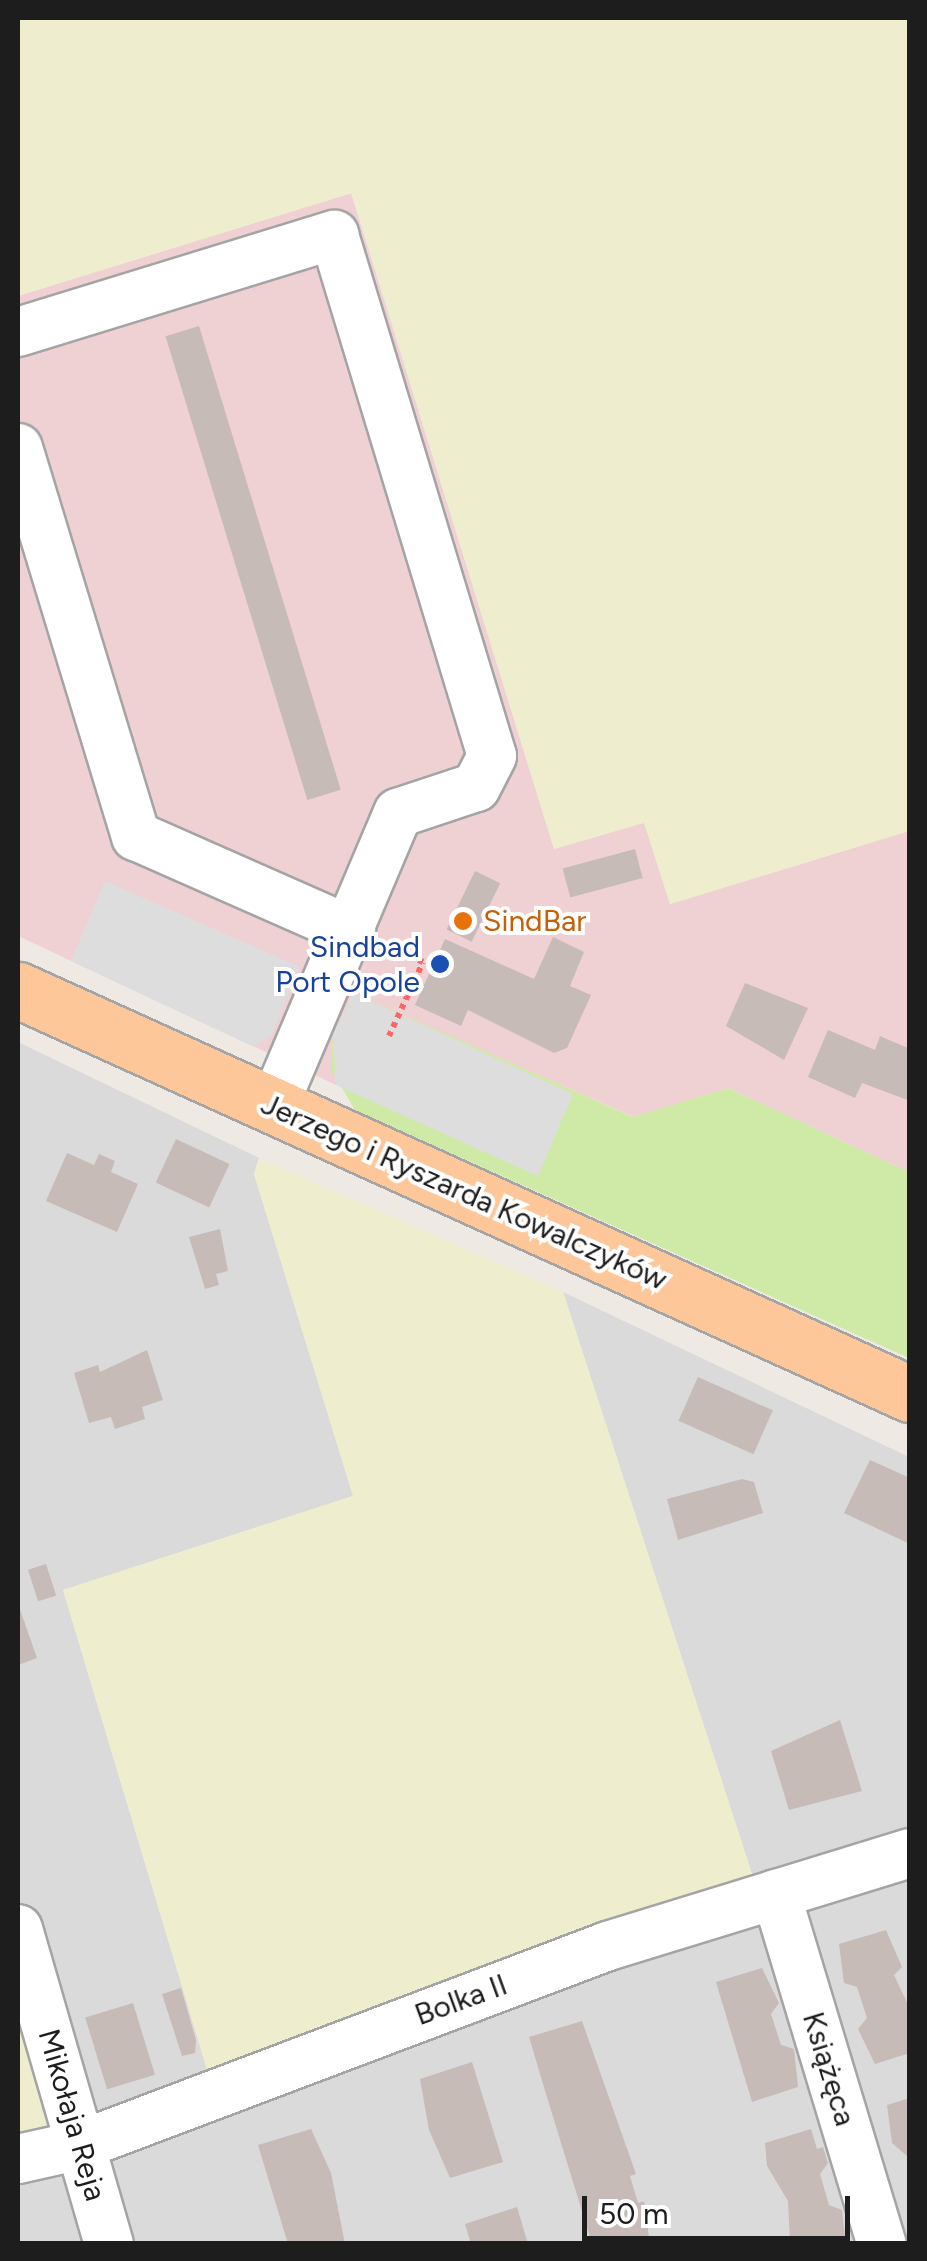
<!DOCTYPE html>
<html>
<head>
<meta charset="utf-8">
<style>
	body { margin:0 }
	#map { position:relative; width:927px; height:2261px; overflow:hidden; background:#eee9e3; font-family:Figtree,sans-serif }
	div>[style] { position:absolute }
	.residential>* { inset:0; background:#dbdada }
	.commercial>* { inset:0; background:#f0d1d3 }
	.farmland>* { inset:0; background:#eeedcd }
	.grass>* { inset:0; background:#cfeaa7 }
	.parking>* { inset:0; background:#ddd }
	.building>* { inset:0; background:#c6bbb6; transform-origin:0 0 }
	.path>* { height:6px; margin-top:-3px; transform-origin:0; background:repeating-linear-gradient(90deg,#fb6667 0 5px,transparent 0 10px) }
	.roads { filter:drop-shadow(2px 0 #a4a4a4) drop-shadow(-2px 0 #a4a4a4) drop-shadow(0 2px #a4a4a4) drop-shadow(0 -2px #a4a4a4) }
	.minor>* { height:48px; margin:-24px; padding:0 24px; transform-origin:24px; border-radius:24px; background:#fff }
	.major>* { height:55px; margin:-27.5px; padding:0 27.5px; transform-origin:27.5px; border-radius:27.5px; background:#fdc799 }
	.dots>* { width:28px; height:28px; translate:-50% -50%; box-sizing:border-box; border:5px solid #fff; border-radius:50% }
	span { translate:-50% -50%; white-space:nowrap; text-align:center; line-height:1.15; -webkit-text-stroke:8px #fff; paint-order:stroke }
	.food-label { font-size:30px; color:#c56008 }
	.left { translate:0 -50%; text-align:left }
	.transit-label { font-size:30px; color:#164399 }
	.right { translate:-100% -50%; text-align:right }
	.street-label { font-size:30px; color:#1d1d1d }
	.frame { position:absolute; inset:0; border:20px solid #1d1d1d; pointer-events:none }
	.scale { position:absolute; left:582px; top:2196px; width:268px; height:45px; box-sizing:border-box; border:5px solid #1d1d1d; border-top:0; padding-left:12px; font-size:30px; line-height:35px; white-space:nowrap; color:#1d1d1d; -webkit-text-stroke:8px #fff; paint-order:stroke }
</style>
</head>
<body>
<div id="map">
	<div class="residential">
		<i style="clip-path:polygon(18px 1042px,259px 1158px,254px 1174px,353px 1496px,63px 1590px,214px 2093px,753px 1877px,563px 1292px,909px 1457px,909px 2243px,18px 2243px)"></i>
	</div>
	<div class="commercial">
		<i style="clip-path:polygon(351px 193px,554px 849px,644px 822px,670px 904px,909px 831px,909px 1172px,728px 1088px,634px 1117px,354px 994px,333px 1034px,336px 1085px,18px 936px,18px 296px)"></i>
	</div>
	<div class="farmland">
		<i style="clip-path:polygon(18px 18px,909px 18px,909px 831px,670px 904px,644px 823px,554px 849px,352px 193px,18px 296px)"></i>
		<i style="clip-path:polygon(259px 1158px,563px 1292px,753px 1877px,214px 2093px,63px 1590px,353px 1496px,254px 1174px)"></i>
		<i style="clip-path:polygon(18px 1929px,81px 2145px,18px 2159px)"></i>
	</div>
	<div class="grass">
		<i style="clip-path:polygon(354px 993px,633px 1117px,728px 1088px,909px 1172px,909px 1358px,355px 1110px,331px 1069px,333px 1034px)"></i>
	</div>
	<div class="parking">
		<i style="clip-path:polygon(105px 881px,300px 967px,271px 1036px,252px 1046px,71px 961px)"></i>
		<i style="clip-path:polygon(354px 993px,573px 1094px,538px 1176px,336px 1085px,333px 1034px)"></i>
	</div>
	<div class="building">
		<i style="left:199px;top:326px;width:485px;height:35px;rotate:73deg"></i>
		<i style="left:635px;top:849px;width:30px;height:75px;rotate:75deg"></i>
		<i style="left:475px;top:871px;width:28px;height:65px;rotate:26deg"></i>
		<i style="clip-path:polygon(553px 937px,584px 952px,570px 986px,591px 995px,567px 1048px,554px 1053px,468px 1010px,461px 1026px,415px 1005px,445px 939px,534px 979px)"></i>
		<i style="clip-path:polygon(745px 983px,808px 1008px,784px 1060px,726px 1026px)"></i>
		<i style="clip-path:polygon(828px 1030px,875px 1050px,880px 1036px,910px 1049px,910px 1101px,862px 1083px,855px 1098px,808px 1077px)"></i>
		<i style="left:176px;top:1139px;width:59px;height:48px;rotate:25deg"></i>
		<i style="clip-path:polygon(67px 1153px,94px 1165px,99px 1154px,115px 1161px,111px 1172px,138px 1184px,117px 1232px,46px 1201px)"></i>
		<i style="clip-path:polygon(220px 1229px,228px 1271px,216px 1274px,219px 1285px,205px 1289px,189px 1237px)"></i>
		<i style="clip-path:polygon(147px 1350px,163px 1400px,142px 1407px,145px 1419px,115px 1429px,111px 1417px,89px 1423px,74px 1373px,98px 1365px,100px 1372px)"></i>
		<i style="left:698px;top:1377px;width:82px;height:48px;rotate:24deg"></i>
		<i style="clip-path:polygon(870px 1460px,910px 1478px,910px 1544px,844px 1513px)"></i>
		<i style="clip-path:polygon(742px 1479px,754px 1482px,763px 1513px,678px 1540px,667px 1499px)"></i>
		<i style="left:46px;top:1564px;width:33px;height:19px;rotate:72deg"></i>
		<i style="clip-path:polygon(18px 1604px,37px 1658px,18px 1665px)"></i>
		<i style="clip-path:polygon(840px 1720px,862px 1791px,789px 1810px,771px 1751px)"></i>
		<i style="clip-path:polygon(886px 1930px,902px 1967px,894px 1975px,910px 2009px,910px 2053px,875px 2064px,858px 2029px,867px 2018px,857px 1987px,844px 1983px,839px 1944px)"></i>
		<i style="clip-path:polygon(762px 1968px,779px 2003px,771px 2014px,781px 2045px,794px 2049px,798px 2087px,752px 2102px,716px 1982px)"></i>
		<i style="clip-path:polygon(181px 1988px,196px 2040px,195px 2053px,182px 2056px,162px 1994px)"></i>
		<i style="left:133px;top:2003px;width:75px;height:50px;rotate:73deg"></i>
		<i style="clip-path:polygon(582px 2021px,636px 2174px,630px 2176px,638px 2203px,644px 2201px,650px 2244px,592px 2244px,543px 2084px,529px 2037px)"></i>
		<i style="clip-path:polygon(472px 2062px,503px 2162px,450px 2178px,429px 2130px,420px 2079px)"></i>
		<i style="clip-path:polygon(910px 2098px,910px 2157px,908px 2157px,892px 2143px,887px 2105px)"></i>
		<i style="clip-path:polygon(311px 2129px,331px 2173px,345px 2244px,288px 2244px,258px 2145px)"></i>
		<i style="clip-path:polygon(811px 2129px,817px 2149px,823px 2147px,828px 2163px,820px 2174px,829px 2205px,842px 2210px,846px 2244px,790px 2242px,788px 2201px,767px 2166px,765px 2143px)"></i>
		<i style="clip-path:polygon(517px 2207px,528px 2244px,471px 2244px,465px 2224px)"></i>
	</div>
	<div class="path">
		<i style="left:389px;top:1036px;width:81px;rotate:-65.3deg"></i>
		<i style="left:423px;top:962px;width:36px;rotate:-156deg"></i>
	</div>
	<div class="roads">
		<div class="minor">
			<i style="left:18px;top:332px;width:331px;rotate:-17.1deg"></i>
			<i style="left:334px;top:235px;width:544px;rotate:73.13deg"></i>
			<i style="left:492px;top:756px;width:35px;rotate:117deg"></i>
			<i style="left:476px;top:787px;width:82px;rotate:161.6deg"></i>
			<i style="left:398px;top:813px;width:317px;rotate:113deg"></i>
			<i style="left:18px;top:448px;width:406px;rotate:73.1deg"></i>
			<i style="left:136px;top:836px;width:235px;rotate:23.8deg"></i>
			<i style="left:776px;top:1894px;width:366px;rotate:73.2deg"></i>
			<i style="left:18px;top:1929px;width:328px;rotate:73.9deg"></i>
			<i style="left:18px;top:2159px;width:65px;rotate:-12.5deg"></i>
			<i style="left:81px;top:2145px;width:563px;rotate:-20.69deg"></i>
			<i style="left:608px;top:1946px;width:316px;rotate:-17.1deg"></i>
		</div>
		<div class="major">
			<i style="left:18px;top:990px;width:979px;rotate:24.37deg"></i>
		</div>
	</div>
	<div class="dots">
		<i style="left:463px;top:921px;background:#e8710a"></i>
		<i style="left:440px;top:964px;background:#1a4fb4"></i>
	</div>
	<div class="food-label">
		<span class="left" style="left:483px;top:921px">SindBar</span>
	</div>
	<div class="transit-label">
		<span class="right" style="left:420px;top:964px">Sindbad<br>Port Opole</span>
	</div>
	<div class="street-label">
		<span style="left:464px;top:1192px;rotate:24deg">Jerzego i Ryszarda Kowalczyków</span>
		<span style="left:461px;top:2000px;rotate:-20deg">Bolka II</span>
		<span style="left:829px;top:2069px;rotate:73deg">Książęca</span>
		<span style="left:72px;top:2115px;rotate:74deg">Mikołaja Reja</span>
	</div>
	<div class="frame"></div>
	<div class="scale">50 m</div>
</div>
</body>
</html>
